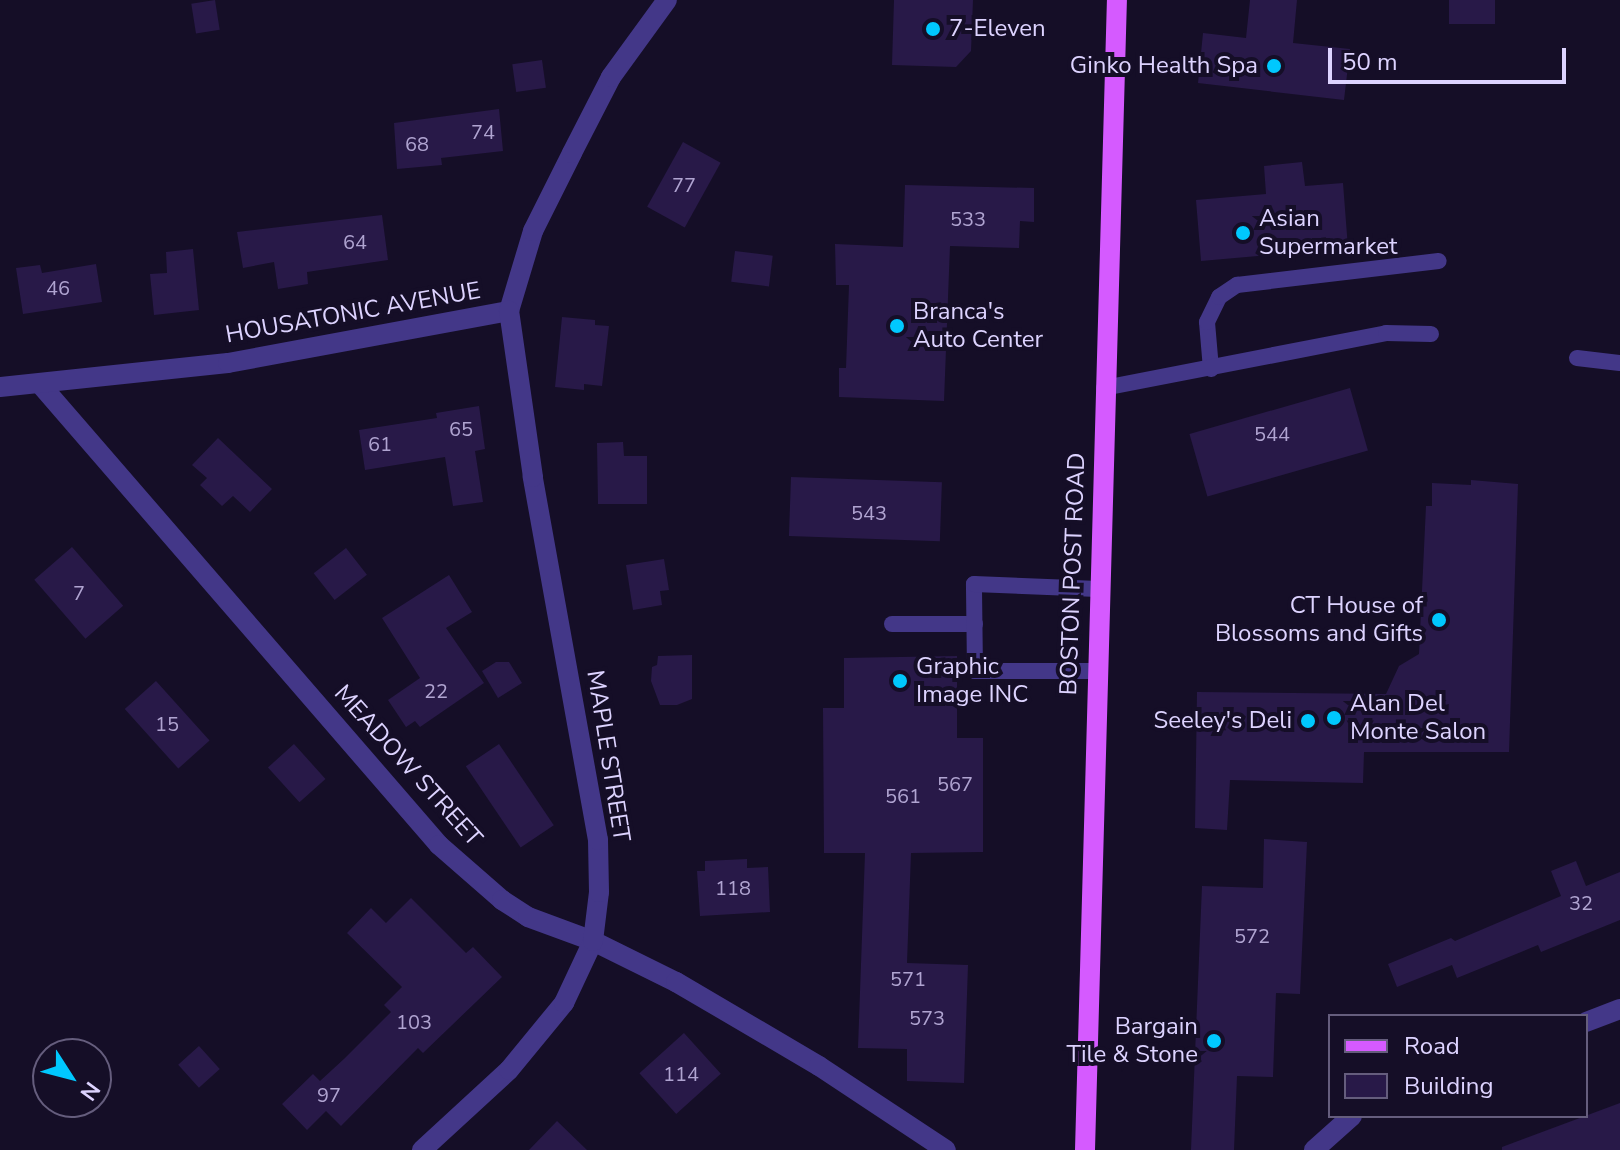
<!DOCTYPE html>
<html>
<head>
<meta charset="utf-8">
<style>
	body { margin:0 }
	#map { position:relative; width:1620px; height:1150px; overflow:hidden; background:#150e27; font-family:"Nunito Sans",sans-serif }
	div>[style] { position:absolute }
	.building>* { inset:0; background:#281948; transform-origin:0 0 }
	.service>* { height:16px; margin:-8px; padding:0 8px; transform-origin:8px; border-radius:8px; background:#433788 }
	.minor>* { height:20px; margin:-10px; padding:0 10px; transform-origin:10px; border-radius:10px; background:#433788 }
	.primary>* { height:20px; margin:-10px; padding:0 10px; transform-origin:10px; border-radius:10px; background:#d55aff }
	.dots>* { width:22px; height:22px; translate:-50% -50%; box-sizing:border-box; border:4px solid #150e27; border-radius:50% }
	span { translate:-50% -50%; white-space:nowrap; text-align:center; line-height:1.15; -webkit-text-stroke:8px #150e27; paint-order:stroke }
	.number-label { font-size:20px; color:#b0a4d1 }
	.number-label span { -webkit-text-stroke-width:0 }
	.poi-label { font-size:24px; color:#ddd3ff }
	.left { translate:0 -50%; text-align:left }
	.right { translate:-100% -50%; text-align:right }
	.street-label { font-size:24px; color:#ddd3ff }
	.legend { position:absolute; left:1328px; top:1014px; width:260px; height:104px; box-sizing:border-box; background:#150e27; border:2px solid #655d7d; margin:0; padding:10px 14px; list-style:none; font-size:24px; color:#ddd3ff }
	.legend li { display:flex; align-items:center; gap:16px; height:40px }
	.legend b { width:40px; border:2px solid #655d7d }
	.north { position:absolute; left:32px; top:1038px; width:80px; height:80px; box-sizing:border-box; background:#150e27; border:2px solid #655d7d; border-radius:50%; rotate:126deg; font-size:22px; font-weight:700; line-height:32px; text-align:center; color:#ddd3ff }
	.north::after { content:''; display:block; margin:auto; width:28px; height:36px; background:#00c8fe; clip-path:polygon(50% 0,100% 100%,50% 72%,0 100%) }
	.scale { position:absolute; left:1328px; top:48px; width:238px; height:36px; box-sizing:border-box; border:4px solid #ddd3ff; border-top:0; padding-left:10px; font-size:24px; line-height:28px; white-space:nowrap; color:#ddd3ff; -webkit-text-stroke:6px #150e27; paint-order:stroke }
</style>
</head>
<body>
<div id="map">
	<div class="building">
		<i style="left:215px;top:0;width:30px;height:24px;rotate:81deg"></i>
		<i style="clip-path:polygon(894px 0,973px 0,971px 51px,956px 67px,892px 65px)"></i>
		<i style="clip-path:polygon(1250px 0,1297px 0,1293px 43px,1350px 49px,1344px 100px,1198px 83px,1203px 33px,1246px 38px)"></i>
		<i style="left:1449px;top:0;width:46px;height:24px"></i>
		<i style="left:542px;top:60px;width:28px;height:30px;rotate:82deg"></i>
		<i style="clip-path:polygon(499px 109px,503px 151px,441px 158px,442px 165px,397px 169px,394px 123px)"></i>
		<i style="left:683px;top:142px;width:43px;height:74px;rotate:29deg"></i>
		<i style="clip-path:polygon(1302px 162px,1305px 186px,1343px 183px,1348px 248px,1201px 261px,1196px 200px,1266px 194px,1264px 166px)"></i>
		<i style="clip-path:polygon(905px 185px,1034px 188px,1034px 222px,1020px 221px,1019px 248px,950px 246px,944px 401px,839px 397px,839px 368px,846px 368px,849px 285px,836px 285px,835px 244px,903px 247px)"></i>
		<i style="clip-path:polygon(382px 215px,388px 260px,307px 272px,308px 284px,278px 289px,274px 262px,243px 268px,237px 232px)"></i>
		<i style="clip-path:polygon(193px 249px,199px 310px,154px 315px,150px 274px,167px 273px,166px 252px)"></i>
		<i style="left:735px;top:251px;width:38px;height:31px;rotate:7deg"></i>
		<i style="clip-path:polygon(96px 264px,102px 302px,23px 314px,16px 268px,40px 265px,42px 273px)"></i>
		<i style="clip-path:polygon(562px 317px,595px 320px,595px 325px,609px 326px,602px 386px,584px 384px,584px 390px,555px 387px)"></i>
		<i style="left:1350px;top:388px;width:65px;height:167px;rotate:74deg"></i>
		<i style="clip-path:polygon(479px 406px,485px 449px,475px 451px,483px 502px,453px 506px,445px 457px,365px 470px,359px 430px,437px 418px,436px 413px)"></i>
		<i style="clip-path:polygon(218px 438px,272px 489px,250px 512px,233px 496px,222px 506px,200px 485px,207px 478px,192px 465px)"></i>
		<i style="clip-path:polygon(623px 442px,624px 456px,647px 456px,647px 504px,598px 504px,597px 443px)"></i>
		<i style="left:791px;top:477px;width:151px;height:59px;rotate:2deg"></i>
		<i style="clip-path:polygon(1471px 480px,1518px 484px,1509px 752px,1364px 752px,1363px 783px,1230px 780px,1227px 830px,1195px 828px,1197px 692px,1386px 694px,1399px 666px,1419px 654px,1426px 506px,1432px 506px,1432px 483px,1471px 485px)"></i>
		<i style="left:72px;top:547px;width:78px;height:50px;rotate:49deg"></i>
		<i style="left:346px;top:548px;width:34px;height:41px;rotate:52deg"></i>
		<i style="clip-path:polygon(664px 559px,669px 590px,660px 591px,662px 605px,633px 610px,626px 565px)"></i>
		<i style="clip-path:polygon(449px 575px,472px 612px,446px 628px,484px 683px,420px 727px,415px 721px,406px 727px,388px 700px,420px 678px,382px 618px)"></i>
		<i style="clip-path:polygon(692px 655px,692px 699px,677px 705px,660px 705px,651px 681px,652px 667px,657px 665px,658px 656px)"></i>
		<i style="clip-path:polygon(957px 656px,957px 738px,983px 738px,983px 852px,911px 853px,907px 963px,968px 965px,964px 1083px,907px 1081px,907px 1049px,858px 1048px,865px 853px,824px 853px,823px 708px,844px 708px,844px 658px)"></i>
		<i style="clip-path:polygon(496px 662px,509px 662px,522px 683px,498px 698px,482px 671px)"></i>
		<i style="left:156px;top:681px;width:80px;height:42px;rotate:48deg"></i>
		<i style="left:294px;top:744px;width:47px;height:35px;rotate:48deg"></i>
		<i style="left:499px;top:744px;width:98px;height:40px;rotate:56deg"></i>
		<i style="clip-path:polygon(1264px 839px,1307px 842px,1300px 994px,1276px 993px,1273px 1077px,1237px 1076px,1234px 1150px,1191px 1150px,1202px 886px,1263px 888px)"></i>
		<i style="clip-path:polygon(747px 859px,747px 868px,768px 867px,770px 912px,700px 916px,697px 871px,705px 871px,705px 861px)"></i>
		<i style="clip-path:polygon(1576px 861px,1586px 886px,1620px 872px,1620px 920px,1541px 952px,1538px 945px,1457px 978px,1452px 965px,1397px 987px,1388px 964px,1451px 938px,1455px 941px,1561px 896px,1551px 871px)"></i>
		<i style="clip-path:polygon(411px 898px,466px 953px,473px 947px,502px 977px,423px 1053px,418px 1048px,341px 1126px,326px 1111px,307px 1130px,282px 1104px,313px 1074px,320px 1081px,345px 1058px,391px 1012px,384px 1005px,402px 987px,347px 933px,371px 908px,386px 923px)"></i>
		<i style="left:684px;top:1033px;width:55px;height:60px;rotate:48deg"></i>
		<i style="left:199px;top:1046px;width:31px;height:28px;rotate:48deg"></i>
		<i style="clip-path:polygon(1620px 1103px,1620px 1150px,1502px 1150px,1502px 1147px)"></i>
		<i style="clip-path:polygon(557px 1121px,587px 1150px,529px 1150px)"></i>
	</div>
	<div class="service">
		<i style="left:1577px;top:358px;width:43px;rotate:6.6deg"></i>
		<i style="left:1211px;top:369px;width:47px;rotate:-94.9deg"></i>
		<i style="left:1207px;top:322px;width:28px;rotate:-64deg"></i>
		<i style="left:1219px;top:297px;width:22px;rotate:-34deg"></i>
		<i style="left:1237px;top:285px;width:203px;rotate:-6.8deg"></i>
		<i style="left:1104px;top:388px;width:287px;rotate:-11deg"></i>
		<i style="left:1386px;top:333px;width:45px;rotate:1.3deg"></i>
		<i style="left:892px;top:624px;width:83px"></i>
		<i style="left:1096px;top:671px;width:121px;rotate:180deg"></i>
		<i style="left:975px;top:671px;width:87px;rotate:-90.7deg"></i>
		<i style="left:974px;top:584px;width:124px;rotate:2.3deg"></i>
	</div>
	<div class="minor">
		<i style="left:40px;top:384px;width:610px;rotate:49.12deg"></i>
		<i style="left:439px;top:845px;width:84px;rotate:41.1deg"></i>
		<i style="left:502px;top:900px;width:31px;rotate:33deg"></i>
		<i style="left:528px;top:917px;width:69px;rotate:20.3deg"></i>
		<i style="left:593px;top:941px;width:93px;rotate:26.3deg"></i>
		<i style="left:676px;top:982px;width:166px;rotate:30.4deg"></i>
		<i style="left:819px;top:1066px;width:152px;rotate:33.5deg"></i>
		<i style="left:0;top:387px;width:229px;rotate:-6deg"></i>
		<i style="left:228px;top:363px;width:286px;rotate:-10.5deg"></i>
		<i style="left:509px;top:311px;width:84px;rotate:-73.3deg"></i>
		<i style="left:533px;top:231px;width:87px;rotate:-63.4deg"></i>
		<i style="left:572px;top:153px;width:85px;rotate:-62.8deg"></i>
		<i style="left:611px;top:77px;width:95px;rotate:-54deg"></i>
		<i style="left:1586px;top:1022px;width:36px;rotate:-21deg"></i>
		<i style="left:422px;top:1150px;width:118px;rotate:-42.6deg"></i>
		<i style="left:509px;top:1070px;width:87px;rotate:-50.6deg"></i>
		<i style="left:564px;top:1003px;width:68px;rotate:-64.9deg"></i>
		<i style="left:593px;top:941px;width:49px;rotate:-83deg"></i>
		<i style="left:599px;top:892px;width:52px;rotate:-91.1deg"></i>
		<i style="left:598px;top:840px;width:369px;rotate:-100.2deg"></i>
		<i style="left:533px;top:477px;width:168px;rotate:-98.2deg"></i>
		<i style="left:1314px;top:1150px;width:51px;rotate:-41.8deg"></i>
	</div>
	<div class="primary">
		<i style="left:1085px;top:1150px;width:1150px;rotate:-88.41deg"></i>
	</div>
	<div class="dots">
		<i style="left:933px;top:29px;background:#00c8fe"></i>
		<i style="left:1274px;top:66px;background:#00c8fe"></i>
		<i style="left:1243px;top:233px;background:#00c8fe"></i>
		<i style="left:897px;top:326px;background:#00c8fe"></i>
		<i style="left:1439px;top:620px;background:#00c8fe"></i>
		<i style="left:900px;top:681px;background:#00c8fe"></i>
		<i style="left:1334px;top:718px;background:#00c8fe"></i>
		<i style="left:1308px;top:721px;background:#00c8fe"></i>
		<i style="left:1214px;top:1041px;background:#00c8fe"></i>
	</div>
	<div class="number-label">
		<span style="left:483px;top:132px">74</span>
		<span style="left:417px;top:144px">68</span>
		<span style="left:684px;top:185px">77</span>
		<span style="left:968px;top:219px">533</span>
		<span style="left:355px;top:242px">64</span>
		<span style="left:58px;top:288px">46</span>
		<span style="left:461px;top:429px">65</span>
		<span style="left:1272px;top:434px">544</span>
		<span style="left:380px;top:444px">61</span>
		<span style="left:869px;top:513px">543</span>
		<span style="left:79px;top:593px">7</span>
		<span style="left:436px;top:691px">22</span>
		<span style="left:167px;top:724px">15</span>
		<span style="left:955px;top:784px">567</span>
		<span style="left:903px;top:796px">561</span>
		<span style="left:733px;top:888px">118</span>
		<span style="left:1581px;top:903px">32</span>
		<span style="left:1252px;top:936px">572</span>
		<span style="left:908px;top:979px">571</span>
		<span style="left:927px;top:1018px">573</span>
		<span style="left:414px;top:1022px">103</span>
		<span style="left:681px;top:1074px">114</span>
		<span style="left:329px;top:1095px">97</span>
	</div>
	<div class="poi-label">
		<span class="left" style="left:949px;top:29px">7-Eleven</span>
		<span class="right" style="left:1258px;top:66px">Ginko Health Spa</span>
		<span class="left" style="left:1259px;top:233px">Asian<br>Supermarket</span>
		<span class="left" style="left:913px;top:326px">Branca's<br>Auto Center</span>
		<span class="right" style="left:1423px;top:620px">CT House of<br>Blossoms and Gifts</span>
		<span class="left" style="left:916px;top:681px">Graphic<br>Image INC</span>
		<span class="left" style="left:1350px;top:718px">Alan Del<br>Monte Salon</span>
		<span class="right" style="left:1292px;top:721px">Seeley's Deli</span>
		<span class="right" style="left:1198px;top:1041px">Bargain<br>Tile &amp; Stone</span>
	</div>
	<div class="street-label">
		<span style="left:353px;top:313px;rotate:-10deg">HOUSATONIC AVENUE</span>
		<span style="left:1073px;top:574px;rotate:-88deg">BOSTON POST ROAD</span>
		<span style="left:608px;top:756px;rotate:81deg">MAPLE STREET</span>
		<span style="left:408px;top:766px;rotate:48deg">MEADOW STREET</span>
	</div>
	<ul class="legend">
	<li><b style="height:10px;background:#d55aff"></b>Road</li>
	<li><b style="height:22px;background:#281948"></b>Building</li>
	</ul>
	<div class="north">N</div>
	<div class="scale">50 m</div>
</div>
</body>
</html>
